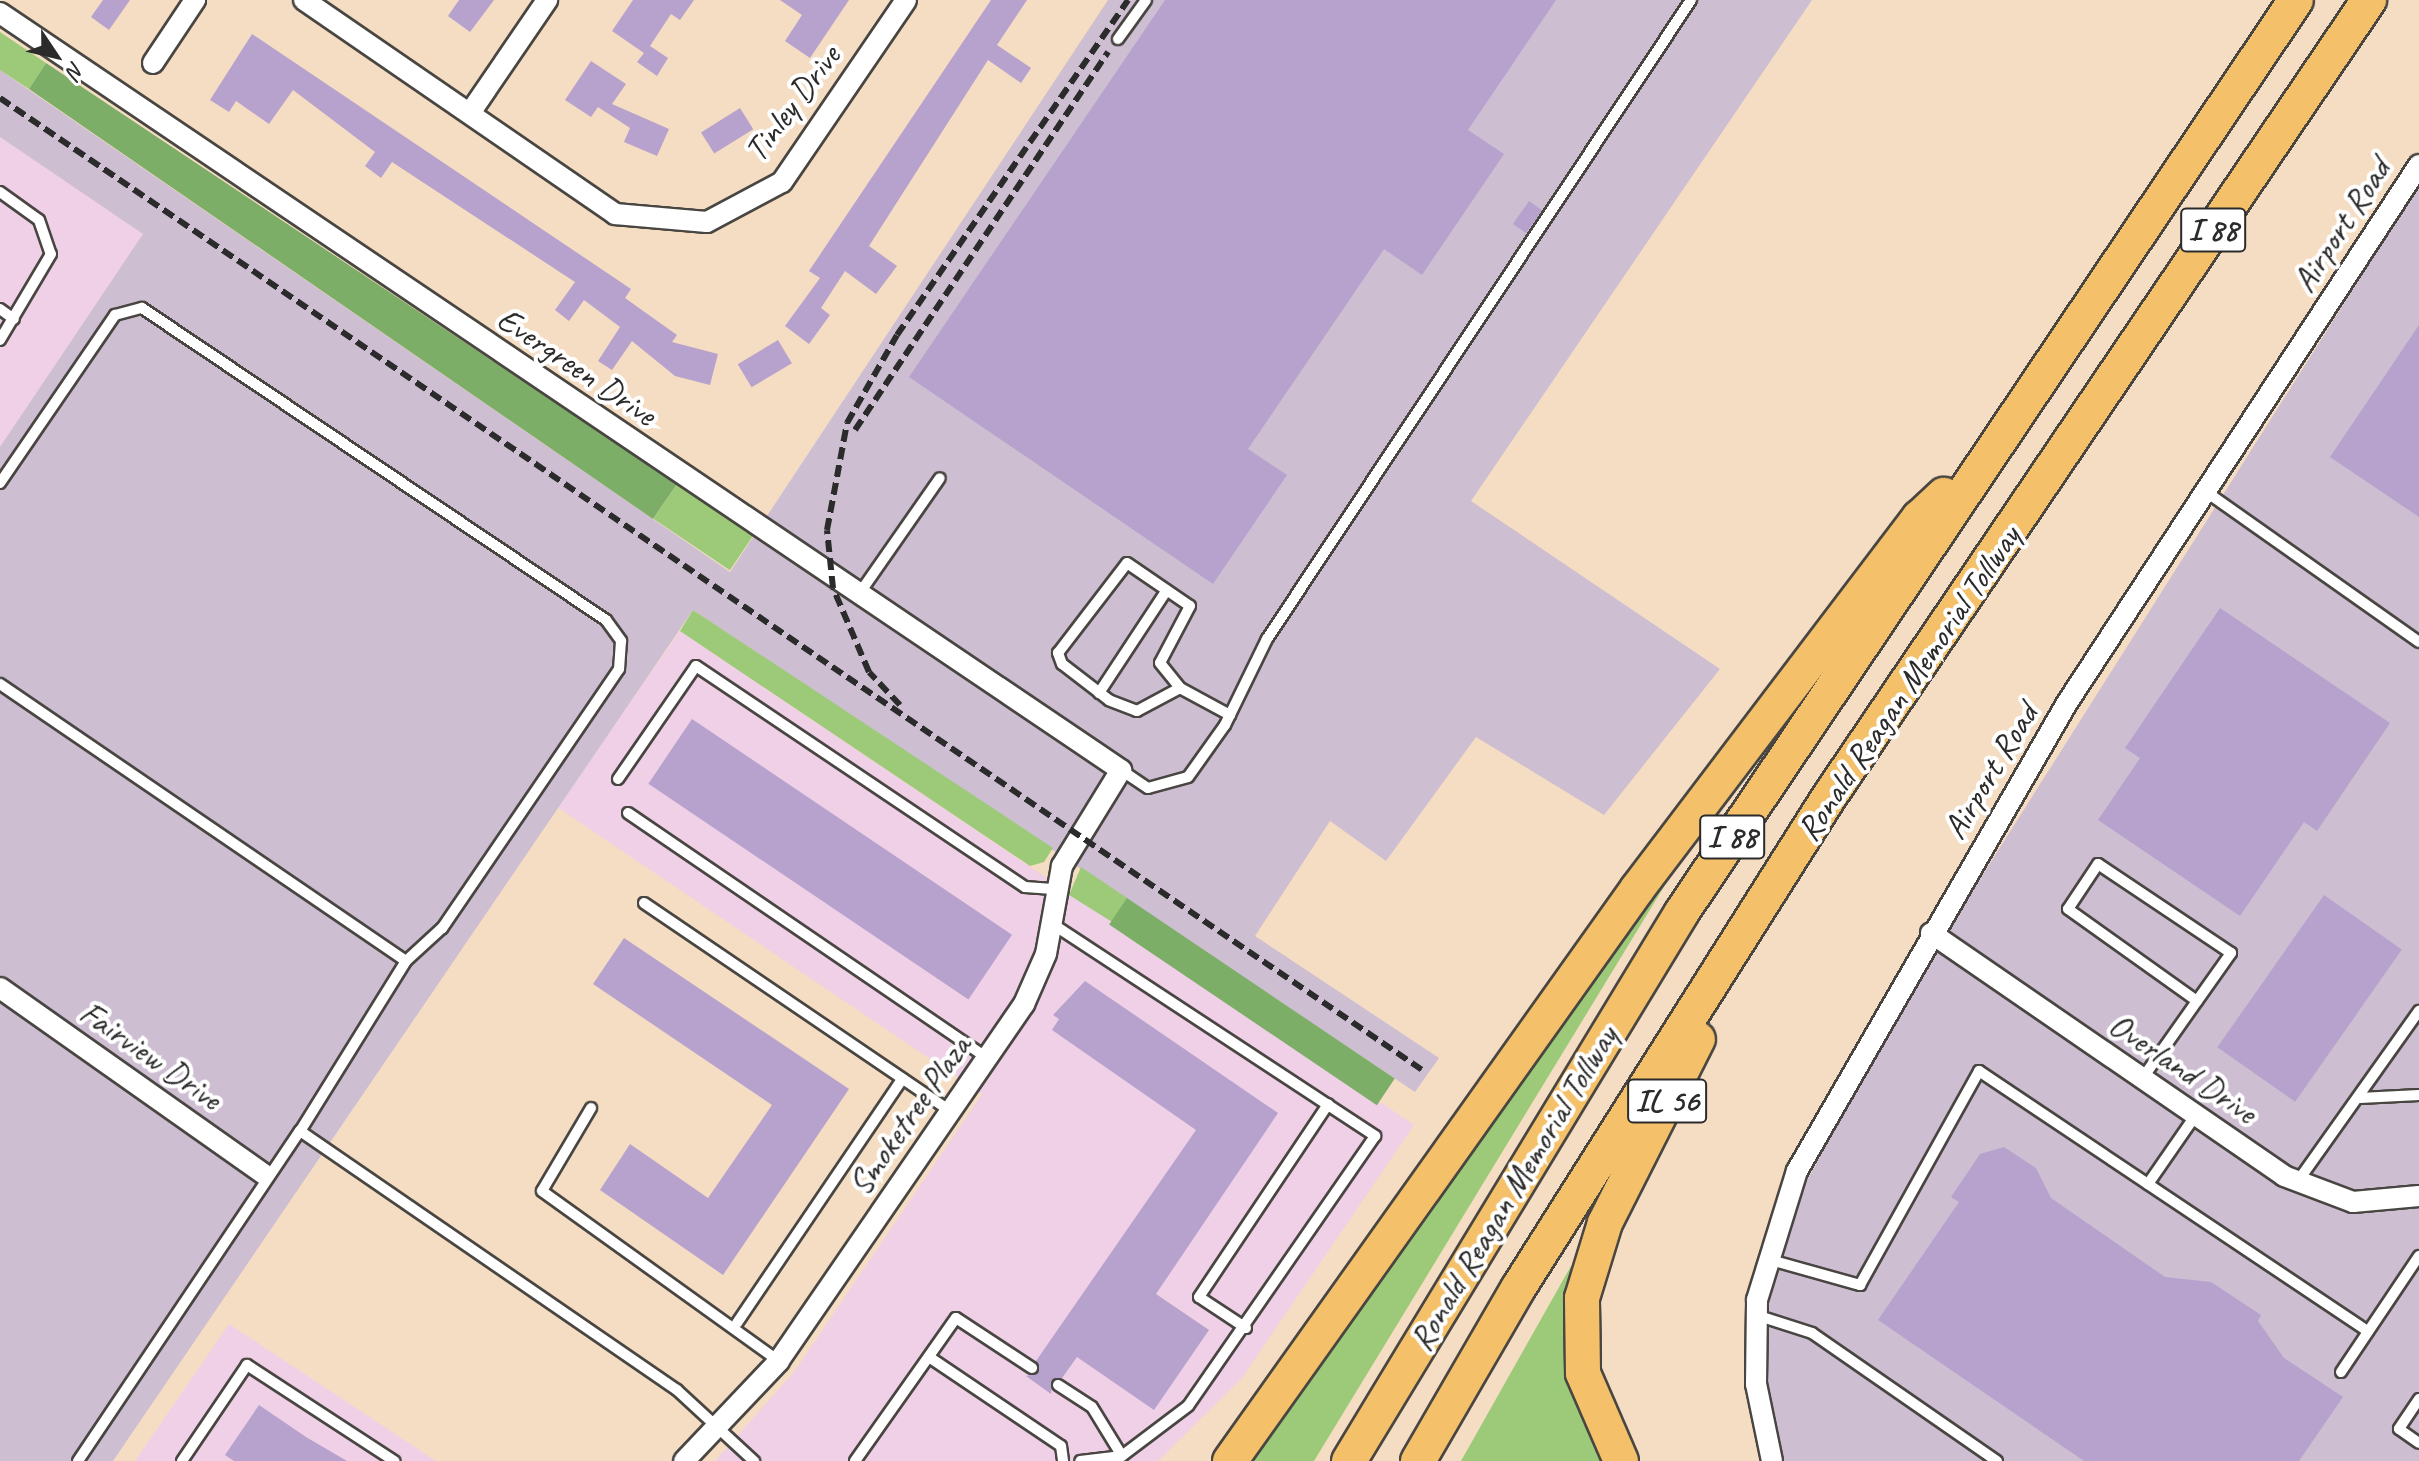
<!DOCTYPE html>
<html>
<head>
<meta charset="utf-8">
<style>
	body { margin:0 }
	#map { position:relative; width:2419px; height:1461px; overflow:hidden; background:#f5ddc3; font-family:Caveat,sans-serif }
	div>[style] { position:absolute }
	.built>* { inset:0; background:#efd0e6 }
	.industrial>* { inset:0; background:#cdbed2 }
	.green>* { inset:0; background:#9cca78; transform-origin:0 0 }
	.forest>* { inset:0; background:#7dae68; transform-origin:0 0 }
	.building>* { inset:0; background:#b6a2cd; transform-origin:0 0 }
	.roads { filter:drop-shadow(2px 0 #494642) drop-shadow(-2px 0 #494642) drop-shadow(0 2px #494642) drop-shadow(0 -2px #494642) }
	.lane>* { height:10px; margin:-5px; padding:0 5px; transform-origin:5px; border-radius:5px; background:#fff }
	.street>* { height:20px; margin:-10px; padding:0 10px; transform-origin:10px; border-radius:10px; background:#fff }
	.highway>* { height:34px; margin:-17px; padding:0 17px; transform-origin:17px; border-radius:17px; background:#f4c16a }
	.rail>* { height:6px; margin-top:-3px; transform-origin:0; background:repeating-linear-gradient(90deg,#2b2b2b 0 12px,transparent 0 18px) }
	span { translate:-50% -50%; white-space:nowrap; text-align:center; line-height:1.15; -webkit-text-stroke:8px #fff; paint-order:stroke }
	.shield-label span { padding:2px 6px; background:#fff; border:2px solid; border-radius:6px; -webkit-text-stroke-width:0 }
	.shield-label { font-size:32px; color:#2b2b2b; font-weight:700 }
	.street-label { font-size:34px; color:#2b2b2b }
	.north { position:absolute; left:16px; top:16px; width:80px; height:80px; -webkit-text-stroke:6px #fff; paint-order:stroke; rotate:125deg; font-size:22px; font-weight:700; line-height:32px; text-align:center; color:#2b2b2b }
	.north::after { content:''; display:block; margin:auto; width:28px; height:36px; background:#2b2b2b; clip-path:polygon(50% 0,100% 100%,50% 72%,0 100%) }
</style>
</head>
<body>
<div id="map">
	<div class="built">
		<i style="clip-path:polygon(0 137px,143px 234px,0 447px)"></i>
		<i style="clip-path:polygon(680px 631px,1414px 1125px,1242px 1378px,1158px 1461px,715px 1461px,794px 1372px,982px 1094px,557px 807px)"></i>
		<i style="clip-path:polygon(229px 1324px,436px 1461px,135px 1461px)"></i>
	</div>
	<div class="industrial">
		<i style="clip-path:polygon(1108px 0,1812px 0,1471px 501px,1720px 669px,1604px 815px,1476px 737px,1386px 861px,1330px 821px,1255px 936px,1439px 1058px,1415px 1092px,693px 610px,113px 1461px,0 1461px,0 447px,143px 234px,0 137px,0 70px,730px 572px)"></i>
		<i style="clip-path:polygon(2419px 185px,2419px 1461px,1783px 1461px,1756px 1337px,1770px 1250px,1906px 996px)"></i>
	</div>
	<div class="green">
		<i style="clip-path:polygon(0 32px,46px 63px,29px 89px,0 70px)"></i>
		<i style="left:677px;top:484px;width:92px;height:42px;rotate:34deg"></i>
		<i style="clip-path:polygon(693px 610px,1053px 848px,1044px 862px,1030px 866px,680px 631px)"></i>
		<i style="clip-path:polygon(1679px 862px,1314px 1461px,1252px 1461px,1512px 1085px)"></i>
		<i style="clip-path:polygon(1081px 867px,1127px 898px,1125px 930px,1069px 895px)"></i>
		<i style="clip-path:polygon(1571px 1266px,1574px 1384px,1605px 1461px,1461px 1461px)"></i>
	</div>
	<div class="forest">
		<i style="clip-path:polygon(46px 63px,677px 484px,653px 519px,29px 89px)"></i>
		<i style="left:1127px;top:898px;width:323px;height:32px;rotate:34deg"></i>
	</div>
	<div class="building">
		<i style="clip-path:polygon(103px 0,130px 0,109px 30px,91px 17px)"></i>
		<i style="clip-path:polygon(459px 0,494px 0,470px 32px,448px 16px)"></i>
		<i style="clip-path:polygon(633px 0,694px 0,680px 20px,671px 14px,650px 46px,668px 58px,657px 76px,637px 62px,644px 53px,612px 31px)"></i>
		<i style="clip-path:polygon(780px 0,849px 0,810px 58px,785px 41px,802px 15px)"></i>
		<i style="clip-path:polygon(991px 0,1027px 0,997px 45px,1031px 68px,1021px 83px,988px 60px,869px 246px,897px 266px,876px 294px,845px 271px,821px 308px,830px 315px,809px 344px,785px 326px,820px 278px,809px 271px)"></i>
		<i style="clip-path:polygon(1165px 0,1556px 0,1468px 130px,1504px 154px,1422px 275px,1384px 249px,1248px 449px,1287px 475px,1213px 584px,909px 377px)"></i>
		<i style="clip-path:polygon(252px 34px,631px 289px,625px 298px,677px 335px,672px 342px,718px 354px,710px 385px,675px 376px,632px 341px,612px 370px,598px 361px,620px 327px,584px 300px,569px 321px,555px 310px,575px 282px,392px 162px,381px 178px,365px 166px,375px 152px,293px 90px,269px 124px,236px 101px,229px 112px,210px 100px)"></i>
		<i style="clip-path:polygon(591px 61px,626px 84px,612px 104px,669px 129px,657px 156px,624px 142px,630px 128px,598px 107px,591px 117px,565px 100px)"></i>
		<i style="left:740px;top:108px;width:25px;height:46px;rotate:58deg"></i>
		<i style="left:1529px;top:201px;width:16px;height:28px;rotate:35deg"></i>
		<i style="clip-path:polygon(2419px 325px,2419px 517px,2330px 457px)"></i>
		<i style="left:778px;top:340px;width:27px;height:47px;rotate:59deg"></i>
		<i style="clip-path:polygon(2220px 608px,2390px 723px,2317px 831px,2304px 822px,2240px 916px,2098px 820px,2140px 758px,2125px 748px)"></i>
		<i style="left:692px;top:719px;width:386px;height:78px;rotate:34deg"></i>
		<i style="left:2324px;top:895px;width:95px;height:186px;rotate:35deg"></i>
		<i style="clip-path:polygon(624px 938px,849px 1089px,723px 1275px,600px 1190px,630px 1144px,708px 1198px,772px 1105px,593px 984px)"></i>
		<i style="clip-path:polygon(1085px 981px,1278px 1113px,1156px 1294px,1209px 1330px,1154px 1410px,1077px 1357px,1062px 1378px,1052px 1380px,1051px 1394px,1026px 1376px,1038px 1373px,1036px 1361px,1196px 1130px,1052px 1030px,1059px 1019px,1053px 1015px)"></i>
		<i style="clip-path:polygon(2004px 1147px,2036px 1168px,2051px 1198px,2165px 1277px,2211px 1282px,2261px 1315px,2258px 1321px,2284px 1358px,2343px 1397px,2299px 1461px,2084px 1461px,1878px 1320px,1959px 1202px,1951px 1197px,1980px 1154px)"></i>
		<i style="clip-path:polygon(259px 1405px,306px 1437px,347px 1461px,234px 1461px,225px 1455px)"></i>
	</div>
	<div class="roads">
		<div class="lane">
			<i style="left:1118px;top:39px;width:48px;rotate:-54.3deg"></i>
			<i style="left:0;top:192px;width:48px;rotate:35.7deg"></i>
			<i style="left:39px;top:220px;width:36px;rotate:71deg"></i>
			<i style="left:51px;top:254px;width:100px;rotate:120.7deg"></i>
			<i style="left:0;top:309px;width:17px;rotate:36deg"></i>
			<i style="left:0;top:483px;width:204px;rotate:-55.6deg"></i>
			<i style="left:115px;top:315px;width:28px;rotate:-15deg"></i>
			<i style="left:142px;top:308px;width:559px;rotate:33.92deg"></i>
			<i style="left:606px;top:620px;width:26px;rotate:54deg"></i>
			<i style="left:621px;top:641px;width:28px;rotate:94deg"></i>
			<i style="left:619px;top:669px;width:314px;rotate:124.3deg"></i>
			<i style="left:442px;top:928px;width:49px;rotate:137.5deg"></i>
			<i style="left:406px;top:961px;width:200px;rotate:121.9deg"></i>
			<i style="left:2205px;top:491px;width:262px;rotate:35.2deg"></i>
			<i style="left:859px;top:594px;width:141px;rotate:-55.1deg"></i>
			<i style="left:0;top:684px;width:491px;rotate:34.3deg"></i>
			<i style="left:1180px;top:688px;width:49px;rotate:151.9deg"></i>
			<i style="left:1137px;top:711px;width:30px;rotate:-159deg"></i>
			<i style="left:1109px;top:700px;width:59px;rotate:-142.5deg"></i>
			<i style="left:1062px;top:664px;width:12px;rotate:-110deg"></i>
			<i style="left:1058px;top:653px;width:113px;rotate:-52.5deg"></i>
			<i style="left:1127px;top:563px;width:76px;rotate:34.3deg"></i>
			<i style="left:1190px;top:606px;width:64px;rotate:117.8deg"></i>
			<i style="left:1160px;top:663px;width:32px;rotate:51deg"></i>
			<i style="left:1180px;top:688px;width:57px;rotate:28.4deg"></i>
			<i style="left:1099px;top:693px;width:123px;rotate:-56.6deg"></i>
			<i style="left:1121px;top:770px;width:32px;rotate:34deg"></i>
			<i style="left:1148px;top:788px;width:41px;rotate:-15.4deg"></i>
			<i style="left:1188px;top:777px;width:64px;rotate:-54.6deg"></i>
			<i style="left:1225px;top:725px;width:96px;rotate:-64deg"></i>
			<i style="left:1267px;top:639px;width:767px;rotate:-56.43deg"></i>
			<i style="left:618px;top:779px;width:137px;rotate:-55.4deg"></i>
			<i style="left:696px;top:666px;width:396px;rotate:33.9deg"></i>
			<i style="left:1025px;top:887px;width:31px;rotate:4deg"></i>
			<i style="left:628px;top:813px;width:435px;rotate:34.3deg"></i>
			<i style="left:644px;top:903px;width:370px;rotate:34.2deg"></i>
			<i style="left:1051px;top:923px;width:388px;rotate:33.3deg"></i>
			<i style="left:1375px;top:1136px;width:328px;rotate:124.7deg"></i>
			<i style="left:1188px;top:1406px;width:83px;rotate:142.9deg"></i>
			<i style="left:1122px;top:1456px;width:42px;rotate:173.2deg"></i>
			<i style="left:2142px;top:1079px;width:95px;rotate:-54.8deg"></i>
			<i style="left:2197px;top:1001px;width:59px;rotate:-54.7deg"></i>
			<i style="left:2231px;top:953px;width:160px;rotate:-146.2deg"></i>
			<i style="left:2098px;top:864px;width:54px;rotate:123.7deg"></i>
			<i style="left:2068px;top:909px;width:158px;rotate:35.5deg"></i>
			<i style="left:2360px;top:1098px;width:59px;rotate:-2.9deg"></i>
			<i style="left:591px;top:1108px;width:96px;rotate:120.6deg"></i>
			<i style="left:542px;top:1191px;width:292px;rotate:35.7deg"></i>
			<i style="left:2298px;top:1181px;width:209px;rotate:-54.6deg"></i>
			<i style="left:2148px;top:1184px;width:83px;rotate:-55.3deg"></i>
			<i style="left:1767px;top:1259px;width:97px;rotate:15.6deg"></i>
			<i style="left:1860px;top:1285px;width:245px;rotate:-60.9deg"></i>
			<i style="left:1979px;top:1071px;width:468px;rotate:33.8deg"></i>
			<i style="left:1756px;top:1315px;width:59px;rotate:17.8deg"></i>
			<i style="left:1812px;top:1333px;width:225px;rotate:34.7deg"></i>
			<i style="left:737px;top:1323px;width:295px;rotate:-55.9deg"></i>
			<i style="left:1246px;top:1328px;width:56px;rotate:-146.6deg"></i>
			<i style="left:1199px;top:1297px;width:232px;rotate:-56.2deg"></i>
			<i style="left:929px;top:1357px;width:159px;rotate:34deg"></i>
			<i style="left:1061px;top:1446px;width:15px;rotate:82deg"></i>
			<i style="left:2341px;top:1372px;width:140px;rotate:-56.1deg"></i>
			<i style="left:1058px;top:1385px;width:40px;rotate:32.9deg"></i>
			<i style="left:1092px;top:1407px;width:57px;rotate:58.5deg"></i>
			<i style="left:2419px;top:1399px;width:36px;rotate:124deg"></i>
			<i style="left:2399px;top:1429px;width:24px;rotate:35deg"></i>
			<i style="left:78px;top:1461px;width:398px;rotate:-56.1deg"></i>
			<i style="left:300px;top:1131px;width:457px;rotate:34.5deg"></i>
			<i style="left:677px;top:1390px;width:105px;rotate:42.7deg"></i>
			<i style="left:182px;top:1461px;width:116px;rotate:-55.9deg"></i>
			<i style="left:247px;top:1365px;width:176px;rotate:33.1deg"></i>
			<i style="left:855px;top:1461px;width:175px;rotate:-54.8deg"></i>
			<i style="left:956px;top:1318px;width:91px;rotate:33.3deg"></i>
		</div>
		<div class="street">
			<i style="left:304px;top:0;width:378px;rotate:34.5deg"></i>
			<i style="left:615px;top:214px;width:92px;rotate:5deg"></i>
			<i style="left:707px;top:222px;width:85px;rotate:-28.1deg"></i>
			<i style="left:782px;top:182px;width:220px;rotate:-55.7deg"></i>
			<i style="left:0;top:13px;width:1353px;rotate:34.03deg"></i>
			<i style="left:1121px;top:770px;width:113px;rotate:121.6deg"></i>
			<i style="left:1062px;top:866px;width:89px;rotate:100.3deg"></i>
			<i style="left:1046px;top:954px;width:55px;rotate:113.7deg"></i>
			<i style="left:1024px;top:1004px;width:433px;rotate:124.5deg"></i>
			<i style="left:779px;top:1361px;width:138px;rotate:133.5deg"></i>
			<i style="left:153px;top:63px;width:76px;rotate:-56.3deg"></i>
			<i style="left:470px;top:113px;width:137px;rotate:-55.7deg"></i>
			<i style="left:1931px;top:933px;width:429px;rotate:34.5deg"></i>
			<i style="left:2284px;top:1176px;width:74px;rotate:20.6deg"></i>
			<i style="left:2353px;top:1202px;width:66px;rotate:-5.2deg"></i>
			<i style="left:0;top:988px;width:323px;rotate:35.2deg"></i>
			<i style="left:1772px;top:1461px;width:79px;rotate:-101.7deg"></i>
			<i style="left:1756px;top:1384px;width:84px;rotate:-89.3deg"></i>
			<i style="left:1757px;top:1300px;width:135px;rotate:-72.8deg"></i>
			<i style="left:1797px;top:1171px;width:540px;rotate:-60.02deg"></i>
			<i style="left:2067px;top:703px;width:643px;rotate:-56.8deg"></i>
		</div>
		<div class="highway">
			<i style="left:1230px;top:1461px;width:703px;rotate:-54.55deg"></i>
			<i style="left:1638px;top:888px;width:465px;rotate:-52.8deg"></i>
			<i style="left:1919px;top:518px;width:34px;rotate:-43deg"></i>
			<i style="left:1349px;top:1461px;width:642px;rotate:-58.76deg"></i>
			<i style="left:1682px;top:912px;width:1099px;rotate:-56.05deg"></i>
			<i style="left:1418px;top:1461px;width:201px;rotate:-59.9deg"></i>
			<i style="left:1519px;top:1287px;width:580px;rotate:-57.68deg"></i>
			<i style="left:1829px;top:797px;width:963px;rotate:-55.88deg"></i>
			<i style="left:1621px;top:1461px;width:96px;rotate:-113.4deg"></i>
			<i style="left:1583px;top:1373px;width:75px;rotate:-90.8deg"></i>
			<i style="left:1582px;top:1298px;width:78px;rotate:-73deg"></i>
			<i style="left:1605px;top:1223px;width:206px;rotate:-63.2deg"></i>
		</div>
	</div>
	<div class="rail">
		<i style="left:0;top:98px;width:1722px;rotate:34.35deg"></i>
		<i style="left:855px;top:430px;width:455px;rotate:-56.2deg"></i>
		<i style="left:900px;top:705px;width:45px;rotate:-133.2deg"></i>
		<i style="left:869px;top:672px;width:91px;rotate:-113.2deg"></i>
		<i style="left:833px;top:588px;width:58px;rotate:-95.9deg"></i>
		<i style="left:827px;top:530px;width:109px;rotate:-79.4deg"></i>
		<i style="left:847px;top:423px;width:101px;rotate:-60.4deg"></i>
		<i style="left:897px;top:335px;width:407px;rotate:-55.4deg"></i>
	</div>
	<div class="shield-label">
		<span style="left:2213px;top:230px">I 88</span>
		<span style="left:1732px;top:837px">I 88</span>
		<span style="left:1667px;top:1101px">IL 56</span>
	</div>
	<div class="street-label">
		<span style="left:792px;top:103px;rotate:-53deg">Tinley Drive</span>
		<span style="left:2341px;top:225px;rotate:-57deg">Airport Road</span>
		<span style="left:577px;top:366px;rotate:34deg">Evergreen Drive</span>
		<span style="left:1908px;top:683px;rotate:-56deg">Ronald Reagan Memorial Tollway</span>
		<span style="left:1990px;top:771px;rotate:-59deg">Airport Road</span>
		<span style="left:151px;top:1055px;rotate:35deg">Fairview Drive</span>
		<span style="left:2183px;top:1068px;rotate:34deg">Overland Drive</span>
		<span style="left:909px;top:1115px;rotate:-55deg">Smoketree Plaza</span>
		<span style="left:1513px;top:1188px;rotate:-59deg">Ronald Reagan Memorial Tollway</span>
	</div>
	<div class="north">N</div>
</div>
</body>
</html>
